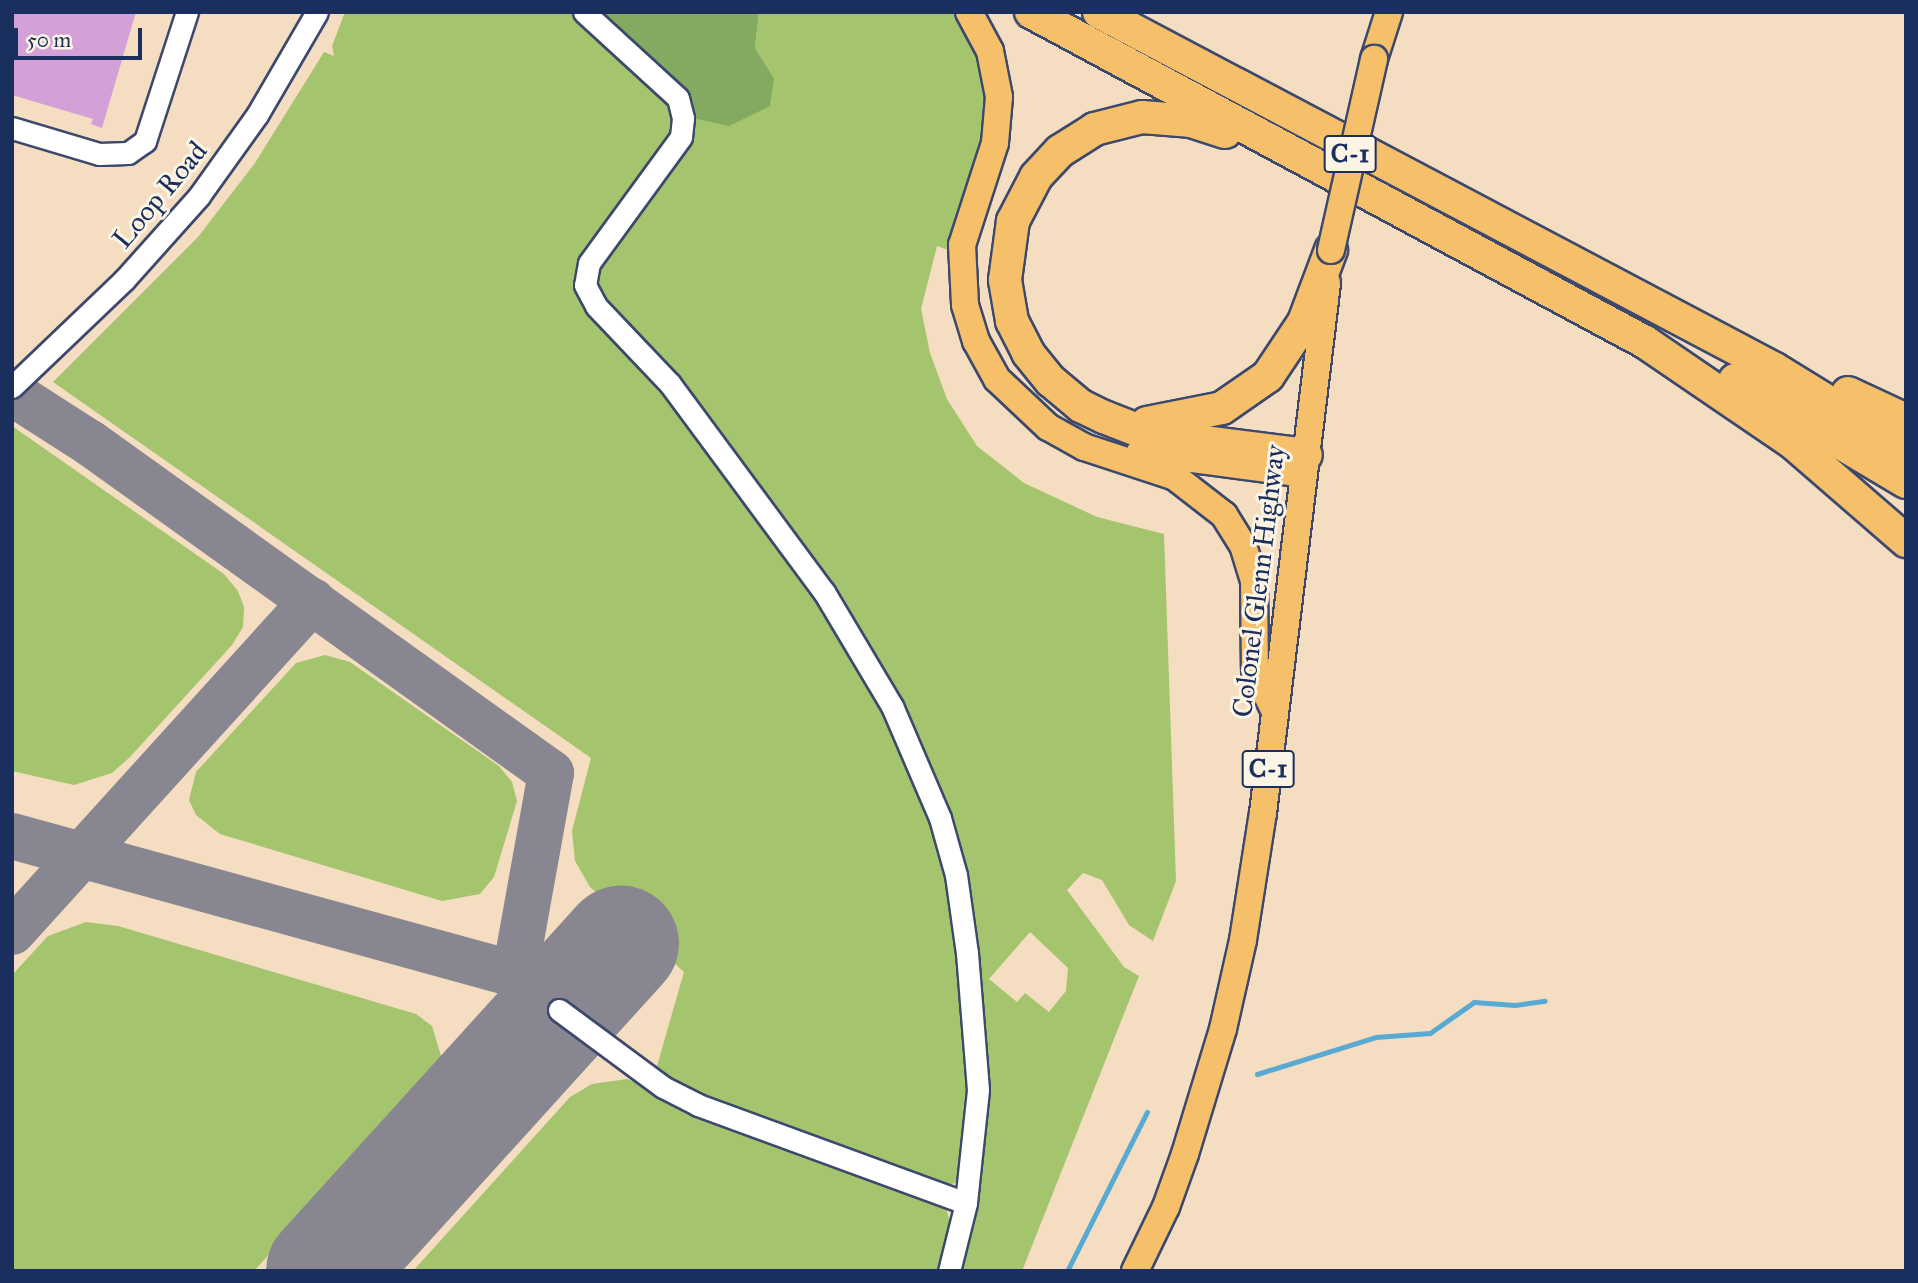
<!DOCTYPE html>
<html>
<head>
<meta charset="utf-8">
<style>
	body { margin:0 }
	#map { position:relative; width:1918px; height:1283px; overflow:hidden; background:#f5ddc1; font-family:"IM FELL Great Primer",serif }
	div>[style] { position:absolute }
	.green>* { inset:0; background:#a4c46d }
	.forest>* { inset:0; background:#83aa60 }
	.stream>* { height:5px; margin:-2.5px; padding:0 2.5px; transform-origin:2.5px; border-radius:2.5px; background:#58aad3 }
	.taxiway>* { height:46px; margin:-23px; padding:0 23px; transform-origin:23px; border-radius:23px; background:#888690 }
	.runway>* { height:116px; margin:-58px; padding:0 58px; transform-origin:58px; border-radius:58px; background:#888690 }
	.building>* { inset:0; background:#d3a0d8 }
	.roads { filter:drop-shadow(2px 0 #3c496d) drop-shadow(-2px 0 #3c496d) drop-shadow(0 2px #3c496d) drop-shadow(0 -2px #3c496d) }
	.minor>* { height:21px; margin:-10.5px; padding:0 10.5px; transform-origin:10.5px; border-radius:10.5px; background:#fff }
	.major>* { height:26px; margin:-13px; padding:0 13px; transform-origin:13px; border-radius:13px; background:#f6c06b }
	.highway>* { height:32px; margin:-16px; padding:0 16px; transform-origin:16px; border-radius:16px; background:#f6c06b }
	.bridges { filter:drop-shadow(2px 0 #3c496d) drop-shadow(-2px 0 #3c496d) drop-shadow(0 2px #3c496d) drop-shadow(0 -2px #3c496d) }
	.major-bridge>* { height:26px; margin:-13px; padding:0 13px; transform-origin:13px; border-radius:13px; background:#f6c06b }
	span { translate:-50% -50%; white-space:nowrap; text-align:center; line-height:1.15; -webkit-text-stroke:6px #fcf5e5; paint-order:stroke }
	.shield-label span { padding:2px 5px; background:#fcf5e5; border:2px solid; border-radius:5px; -webkit-text-stroke-width:0 }
	.shield-label { font-size:26px; color:#1b2f5e; font-weight:700 }
	.street-label { font-size:28px; color:#1b2f5e }
	.frame { position:absolute; inset:0; border:14px solid #1b2f5e; pointer-events:none }
	.scale { position:absolute; left:14px; top:28px; width:128px; height:32px; box-sizing:border-box; border:4px solid #1b2f5e; border-top:0; padding-left:9px; font-size:21px; line-height:24px; white-space:nowrap; color:#1b2f5e; -webkit-text-stroke:5px #fcf5e5; paint-order:stroke }
</style>
</head>
<body>
<div id="map">
	<div class="green">
		<i style="clip-path:polygon(345px 12px,577px 12px,673px 99px,679px 119px,578px 287px,582px 303px,659px 377px,821px 597px,895px 723px,950px 875px,971px 1088px,962px 1171px,957px 1183px,943px 1185px,736px 1114px,655px 1073px,684px 972px,590px 887px,575px 861px,572px 831px,591px 758px,53px 382px,198px 237px,255px 163px,324px 52px,334px 56px,332px 46px)"></i>
		<i style="clip-path:polygon(evenodd,759px 12px,956px 12px,986px 79px,986px 136px,961px 202px,951px 251px,937px 246px,921px 309px,930px 353px,947px 399px,977px 446px,1024px 483px,1097px 517px,1164px 534px,1176px 881px,1153px 941px,1129px 925px,1102px 880px,1083px 873px,1067px 890px,1124px 967px,1139px 976px,1022px 1271px,955px 1271px,983px 1086px,960px 876px,866px 642px,599px 301px,595px 277px,604px 253px,692px 118px,774px 78px,755px 48px,759px 12px,1030px 932px,1068px 968px,1066px 991px,1049px 1012px,1025px 993px,1017px 1002px,989px 979px,1030px 932px)"></i>
		<i style="clip-path:polygon(12px 426px,224px 574px,238px 591px,244px 607px,243px 627px,232px 645px,130px 757px,112px 773px,74px 785px,12px 771px)"></i>
		<i style="clip-path:polygon(325px 655px,350px 662px,499px 766px,512px 782px,517px 801px,494px 877px,480px 894px,442px 901px,220px 834px,196px 815px,189px 800px,196px 772px,296px 663px)"></i>
		<i style="clip-path:polygon(86px 922px,118px 926px,416px 1014px,432px 1026px,441px 1056px,432px 1075px,254px 1271px,12px 1271px,12px 975px,48px 936px)"></i>
		<i style="clip-path:polygon(627px 1079px,945px 1204px,951px 1226px,940px 1271px,413px 1271px,570px 1097px,592px 1084px)"></i>
	</div>
	<div class="forest">
		<i style="clip-path:polygon(598px 12px,759px 12px,755px 48px,774px 78px,770px 106px,729px 126px,692px 118px)"></i>
	</div>
	<div class="stream">
		<i style="left:1257px;top:1074px;width:125px;rotate:-17.3deg"></i>
		<i style="left:1376px;top:1037px;width:54px;rotate:-4.2deg"></i>
		<i style="left:1430px;top:1033px;width:54px;rotate:-35.2deg"></i>
		<i style="left:1474px;top:1002px;width:41px;rotate:4.2deg"></i>
		<i style="left:1515px;top:1005px;width:30px;rotate:-8deg"></i>
		<i style="left:1067px;top:1271px;width:178px;rotate:-63.3deg"></i>
	</div>
	<div class="taxiway">
		<i style="left:12px;top:393px;width:93px;rotate:32.7deg"></i>
		<i style="left:90px;top:443px;width:567px;rotate:35.6deg"></i>
		<i style="left:551px;top:773px;width:203px;rotate:100.2deg"></i>
		<i style="left:12px;top:836px;width:585px;rotate:15.37deg"></i>
		<i style="left:12px;top:932px;width:447px;rotate:-47.8deg"></i>
	</div>
	<div class="runway">
		<i style="left:324px;top:1271px;width:442px;rotate:-47.8deg"></i>
	</div>
	<div class="building">
		<i style="clip-path:polygon(12px 12px,136px 12px,102px 128px,91px 124px,93px 119px,12px 95px)"></i>
	</div>
	<div class="roads">
		<div class="minor">
			<i style="left:584px;top:12px;width:127px;rotate:42.5deg"></i>
			<i style="left:678px;top:98px;width:21px;rotate:76deg"></i>
			<i style="left:683px;top:118px;width:19px;rotate:96deg"></i>
			<i style="left:681px;top:137px;width:156px;rotate:126.1deg"></i>
			<i style="left:589px;top:263px;width:22px;rotate:100deg"></i>
			<i style="left:585px;top:285px;width:24px;rotate:62deg"></i>
			<i style="left:596px;top:306px;width:108px;rotate:46.5deg"></i>
			<i style="left:670px;top:384px;width:259px;rotate:53.5deg"></i>
			<i style="left:824px;top:592px;width:133px;rotate:59.2deg"></i>
			<i style="left:892px;top:706px;width:122px;rotate:66.8deg"></i>
			<i style="left:940px;top:818px;width:59px;rotate:74.3deg"></i>
			<i style="left:956px;top:875px;width:79px;rotate:82deg"></i>
			<i style="left:967px;top:953px;width:137px;rotate:85.4deg"></i>
			<i style="left:978px;top:1090px;width:114px;rotate:96.1deg"></i>
			<i style="left:966px;top:1203px;width:70px;rotate:104deg"></i>
			<i style="left:12px;top:128px;width:91px;rotate:16.6deg"></i>
			<i style="left:99px;top:154px;width:29px;rotate:-2deg"></i>
			<i style="left:128px;top:153px;width:21px;rotate:-35deg"></i>
			<i style="left:145px;top:141px;width:136px;rotate:-72deg"></i>
			<i style="left:12px;top:387px;width:155px;rotate:-43.7deg"></i>
			<i style="left:124px;top:280px;width:113px;rotate:-48.2deg"></i>
			<i style="left:199px;top:196px;width:100px;rotate:-54.4deg"></i>
			<i style="left:257px;top:115px;width:119px;rotate:-59.8deg"></i>
			<i style="left:559px;top:1010px;width:129px;rotate:36.5deg"></i>
			<i style="left:663px;top:1087px;width:39px;rotate:27deg"></i>
			<i style="left:698px;top:1105px;width:285px;rotate:20.1deg"></i>
		</div>
		<div class="major">
			<i style="left:969px;top:12px;width:44px;rotate:61.7deg"></i>
			<i style="left:990px;top:51px;width:47px;rotate:78.9deg"></i>
			<i style="left:999px;top:97px;width:46px;rotate:95deg"></i>
			<i style="left:995px;top:143px;width:107px;rotate:107.9deg"></i>
			<i style="left:962px;top:245px;width:60px;rotate:87.1deg"></i>
			<i style="left:965px;top:305px;width:38px;rotate:73deg"></i>
			<i style="left:976px;top:341px;width:43px;rotate:61.1deg"></i>
			<i style="left:997px;top:379px;width:70px;rotate:43.3deg"></i>
			<i style="left:1048px;top:427px;width:41px;rotate:29.1deg"></i>
			<i style="left:1084px;top:447px;width:96px;rotate:18.2deg"></i>
			<i style="left:1175px;top:477px;width:62px;rotate:37.8deg"></i>
			<i style="left:1224px;top:515px;width:36px;rotate:58deg"></i>
			<i style="left:1243px;top:545px;width:37px;rotate:73deg"></i>
			<i style="left:1254px;top:580px;width:90px;rotate:89.4deg"></i>
			<i style="left:1255px;top:670px;width:44px;rotate:64.6deg"></i>
			<i style="left:1374px;top:59px;width:49px;rotate:-72.3deg"></i>
			<i style="left:1140px;top:452px;width:165px;rotate:7.6deg"></i>
			<i style="left:1135px;top:1271px;width:71px;rotate:-64.2deg"></i>
			<i style="left:1166px;top:1207px;width:56px;rotate:-70.3deg"></i>
			<i style="left:1185px;top:1154px;width:131px;rotate:-73.1deg"></i>
			<i style="left:1223px;top:1029px;width:91px;rotate:-77.3deg"></i>
			<i style="left:1243px;top:940px;width:129px;rotate:-81.1deg"></i>
			<i style="left:1263px;top:813px;width:534px;rotate:-83.11deg"></i>
		</div>
		<div class="highway">
			<i style="left:1031px;top:12px;width:697px;rotate:28.26deg"></i>
			<i style="left:1645px;top:342px;width:179px;rotate:34.3deg"></i>
			<i style="left:1793px;top:443px;width:150px;rotate:40.9deg"></i>
			<i style="left:1099px;top:12px;width:764px;rotate:27.84deg"></i>
			<i style="left:1775px;top:369px;width:154px;rotate:31.7deg"></i>
			<i style="left:1225px;top:132px;width:35px;rotate:-162deg"></i>
			<i style="left:1192px;top:121px;width:50px;rotate:-175.4deg"></i>
			<i style="left:1142px;top:117px;width:49px;rotate:165.7deg"></i>
			<i style="left:1095px;top:129px;width:41px;rotate:147.8deg"></i>
			<i style="left:1060px;top:151px;width:35px;rotate:133deg"></i>
			<i style="left:1036px;top:177px;width:50px;rotate:117.6deg"></i>
			<i style="left:1013px;top:221px;width:60px;rotate:97.7deg"></i>
			<i style="left:1005px;top:280px;width:42px;rotate:80.3deg"></i>
			<i style="left:1012px;top:321px;width:36px;rotate:63deg"></i>
			<i style="left:1028px;top:353px;width:36px;rotate:51deg"></i>
			<i style="left:1051px;top:381px;width:39px;rotate:40deg"></i>
			<i style="left:1081px;top:406px;width:25px;rotate:26deg"></i>
			<i style="left:1104px;top:417px;width:49px;rotate:21.4deg"></i>
			<i style="left:1150px;top:435px;width:157px;rotate:7.3deg"></i>
			<i style="left:1735px;top:380px;width:199px;rotate:30.8deg"></i>
			<i style="left:1848px;top:393px;width:64px;rotate:25deg"></i>
			<i style="left:1147px;top:423px;width:76px;rotate:-11.3deg"></i>
			<i style="left:1222px;top:408px;width:56px;rotate:-34.8deg"></i>
			<i style="left:1268px;top:376px;width:65px;rotate:-56.3deg"></i>
			<i style="left:1304px;top:322px;width:77px;rotate:-69.4deg"></i>
		</div>
	</div>
	<div class="bridges">
		<div class="major-bridge">
			<i style="left:1331px;top:250px;width:196px;rotate:-77.3deg"></i>
		</div>
	</div>
	<div class="shield-label">
		<span style="left:1350px;top:154px">C-1</span>
		<span style="left:1268px;top:769px">C-1</span>
	</div>
	<div class="street-label">
		<span style="left:160px;top:195px;rotate:-50deg">Loop Road</span>
		<span style="left:1259px;top:581px;rotate:-83deg">Colonel Glenn Highway</span>
	</div>
	<div class="frame"></div>
	<div class="scale">50 m</div>
</div>
</body>
</html>
